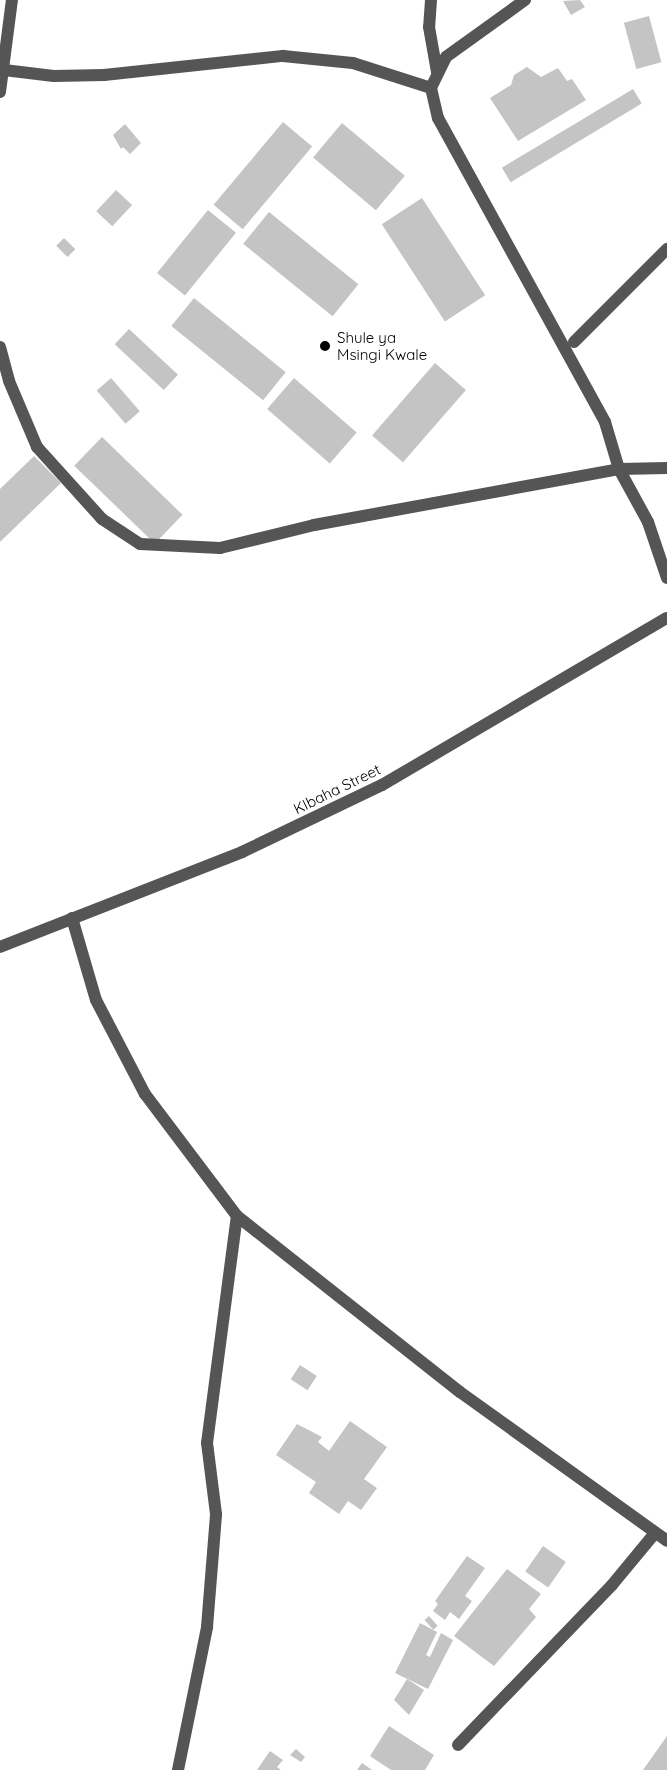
<!DOCTYPE html>
<html>
<head>
<meta charset="utf-8">
<style>
	body { margin:0 }
	#map { position:relative; width:667px; height:1770px; overflow:hidden; background:#fff; font-family:Quicksand,sans-serif }
	div>[style] { position:absolute }
	.building>* { inset:0; background:#c4c4c4; transform-origin:0 0 }
	.lane>* { height:12px; margin:-6px; padding:0 6px; transform-origin:6px; border-radius:6px; background:#555 }
	.street>* { height:12px; margin:-6px; padding:0 6px; transform-origin:6px; border-radius:6px; background:#555 }
	.dots>* { width:16px; height:16px; translate:-50% -50%; box-sizing:border-box; border:3px solid #fff; border-radius:50% }
	span { translate:-50% -50%; white-space:nowrap; text-align:center; line-height:1.15; -webkit-text-stroke:4.5px #fff; paint-order:stroke }
	.poi-label { font-size:15px; color:#000 }
	.left { translate:0 -50%; text-align:left }
	.street-label { font-size:15px; color:#000 }
</style>
</head>
<body>
<div id="map">
	<div class="building">
		<i style="clip-path:polygon(580px 0,585px 7px,571px 15px,563px 1px)"></i>
		<i style="left:649px;top:16px;width:48px;height:26px;rotate:75deg"></i>
		<i style="clip-path:polygon(527px 67px,541px 77px,558px 68px,567px 81px,572px 79px,586px 100px,518px 141px,490px 98px,511px 85px,514px 75px)"></i>
		<i style="left:633px;top:89px;width:17px;height:153px;rotate:59deg"></i>
		<i style="left:283px;top:122px;width:38px;height:108px;rotate:40deg"></i>
		<i style="left:342px;top:123px;width:82px;height:45px;rotate:40deg"></i>
		<i style="clip-path:polygon(125px 124px,141px 143px,130px 154px,123px 147px,121px 149px,113px 135px)"></i>
		<i style="left:116px;top:190px;width:22px;height:29px;rotate:43deg"></i>
		<i style="left:422px;top:198px;width:116px;height:48px;rotate:57deg"></i>
		<i style="left:208px;top:210px;width:36px;height:81px;rotate:39deg"></i>
		<i style="left:269px;top:212px;width:115px;height:41px;rotate:39deg"></i>
		<i style="left:64px;top:238px;width:16px;height:11px;rotate:45deg"></i>
		<i style="left:194px;top:298px;width:118px;height:36px;rotate:39deg"></i>
		<i style="left:129px;top:329px;width:67px;height:21px;rotate:43deg"></i>
		<i style="left:435px;top:363px;width:41px;height:96px;rotate:41deg"></i>
		<i style="left:111px;top:378px;width:44px;height:19px;rotate:49deg"></i>
		<i style="left:294px;top:378px;width:83px;height:41px;rotate:41deg"></i>
		<i style="left:102px;top:437px;width:112px;height:40px;rotate:44deg"></i>
		<i style="clip-path:polygon(34px 456px,61px 483px,0 542px,0 489px)"></i>
		<i style="left:300px;top:1365px;width:20px;height:17px;rotate:33deg"></i>
		<i style="clip-path:polygon(350px 1421px,387px 1447px,364px 1479px,377px 1488px,361px 1510px,348px 1501px,339px 1514px,309px 1493px,316px 1482px,276px 1455px,297px 1424px,322px 1437px,318px 1442px,329px 1451px)"></i>
		<i style="left:543px;top:1546px;width:28px;height:31px;rotate:35deg"></i>
		<i style="clip-path:polygon(467px 1556px,485px 1568px,465px 1596px,472px 1601px,459px 1619px,450px 1612px,445px 1620px,433px 1611px,438px 1604px,435px 1601px)"></i>
		<i style="clip-path:polygon(507px 1569px,541px 1594px,529px 1609px,536px 1617px,494px 1666px,454px 1636px)"></i>
		<i style="left:429px;top:1616px;width:13px;height:6px;rotate:48deg"></i>
		<i style="clip-path:polygon(420px 1623px,437px 1632px,426px 1655px,430px 1657px,441px 1633px,453px 1640px,428px 1689px,395px 1673px)"></i>
		<i style="clip-path:polygon(407px 1679px,424px 1690px,409px 1715px,394px 1700px)"></i>
		<i style="clip-path:polygon(389px 1726px,434px 1755px,425px 1770px,391px 1770px,370px 1756px)"></i>
		<i style="clip-path:polygon(667px 1736px,667px 1770px,643px 1770px)"></i>
		<i style="clip-path:polygon(296px 1749px,305px 1757px,301px 1762px,290px 1755px)"></i>
		<i style="clip-path:polygon(270px 1751px,283px 1760px,277px 1767px,281px 1770px,257px 1770px)"></i>
		<i style="clip-path:polygon(362px 1763px,372px 1770px,357px 1770px)"></i>
	</div>
	<div class="lane">
		<i style="left:431px;top:0;width:27px;rotate:94deg"></i>
		<i style="left:429px;top:27px;width:46px;rotate:79.9deg"></i>
		<i style="left:525px;top:0;width:97px;rotate:144.2deg"></i>
		<i style="left:446px;top:57px;width:34px;rotate:116deg"></i>
		<i style="left:431px;top:88px;width:31px;rotate:77deg"></i>
		<i style="left:438px;top:118px;width:347px;rotate:61.2deg"></i>
		<i style="left:605px;top:422px;width:49px;rotate:73.4deg"></i>
		<i style="left:619px;top:469px;width:60px;rotate:61.3deg"></i>
		<i style="left:648px;top:522px;width:59px;rotate:71.3deg"></i>
		<i style="left:4px;top:70px;width:50px;rotate:6.8deg"></i>
		<i style="left:54px;top:76px;width:50px;rotate:-1.1deg"></i>
		<i style="left:104px;top:75px;width:180px;rotate:-6.1deg"></i>
		<i style="left:283px;top:56px;width:70px;rotate:5.7deg"></i>
		<i style="left:353px;top:63px;width:82px;rotate:17.8deg"></i>
		<i style="left:574px;top:342px;width:132px;rotate:-45deg"></i>
	</div>
	<div class="street">
		<i style="left:0;top:92px;width:93px;rotate:-82.6deg"></i>
		<i style="left:0;top:347px;width:35px;rotate:75deg"></i>
		<i style="left:9px;top:381px;width:72px;rotate:67deg"></i>
		<i style="left:37px;top:447px;width:97px;rotate:47.9deg"></i>
		<i style="left:102px;top:519px;width:45px;rotate:33.3deg"></i>
		<i style="left:140px;top:544px;width:80px;rotate:2.9deg"></i>
		<i style="left:220px;top:548px;width:97px;rotate:-13.7deg"></i>
		<i style="left:314px;top:525px;width:310px;rotate:-10.4deg"></i>
		<i style="left:619px;top:469px;width:48px;rotate:-1.2deg"></i>
		<i style="left:72px;top:918px;width:85px;rotate:73.7deg"></i>
		<i style="left:96px;top:1000px;width:106px;rotate:62.5deg"></i>
		<i style="left:145px;top:1094px;width:153px;rotate:53deg"></i>
		<i style="left:237px;top:1216px;width:284px;rotate:38.3deg"></i>
		<i style="left:460px;top:1392px;width:255px;rotate:35.7deg"></i>
		<i style="left:0;top:947px;width:260px;rotate:-21.4deg"></i>
		<i style="left:242px;top:852px;width:155px;rotate:-25.6deg"></i>
		<i style="left:382px;top:785px;width:330px;rotate:-30.4deg"></i>
		<i style="left:458px;top:1745px;width:222px;rotate:-46.1deg"></i>
		<i style="left:612px;top:1585px;width:67px;rotate:-50.4deg"></i>
		<i style="left:178px;top:1770px;width:146px;rotate:-78.5deg"></i>
		<i style="left:207px;top:1627px;width:113px;rotate:-85.4deg"></i>
		<i style="left:216px;top:1514px;width:72px;rotate:-97.2deg"></i>
		<i style="left:207px;top:1443px;width:229px;rotate:-82.5deg"></i>
	</div>
	<div class="dots">
		<i style="left:325px;top:346px;background:#000"></i>
	</div>
	<div class="poi-label">
		<span class="left" style="left:337px;top:346px">Shule ya<br>Msingi Kwale</span>
	</div>
	<div class="street-label">
		<span style="left:337px;top:789px;rotate:-26deg">KIbaha Street</span>
	</div>
</div>
</body>
</html>
